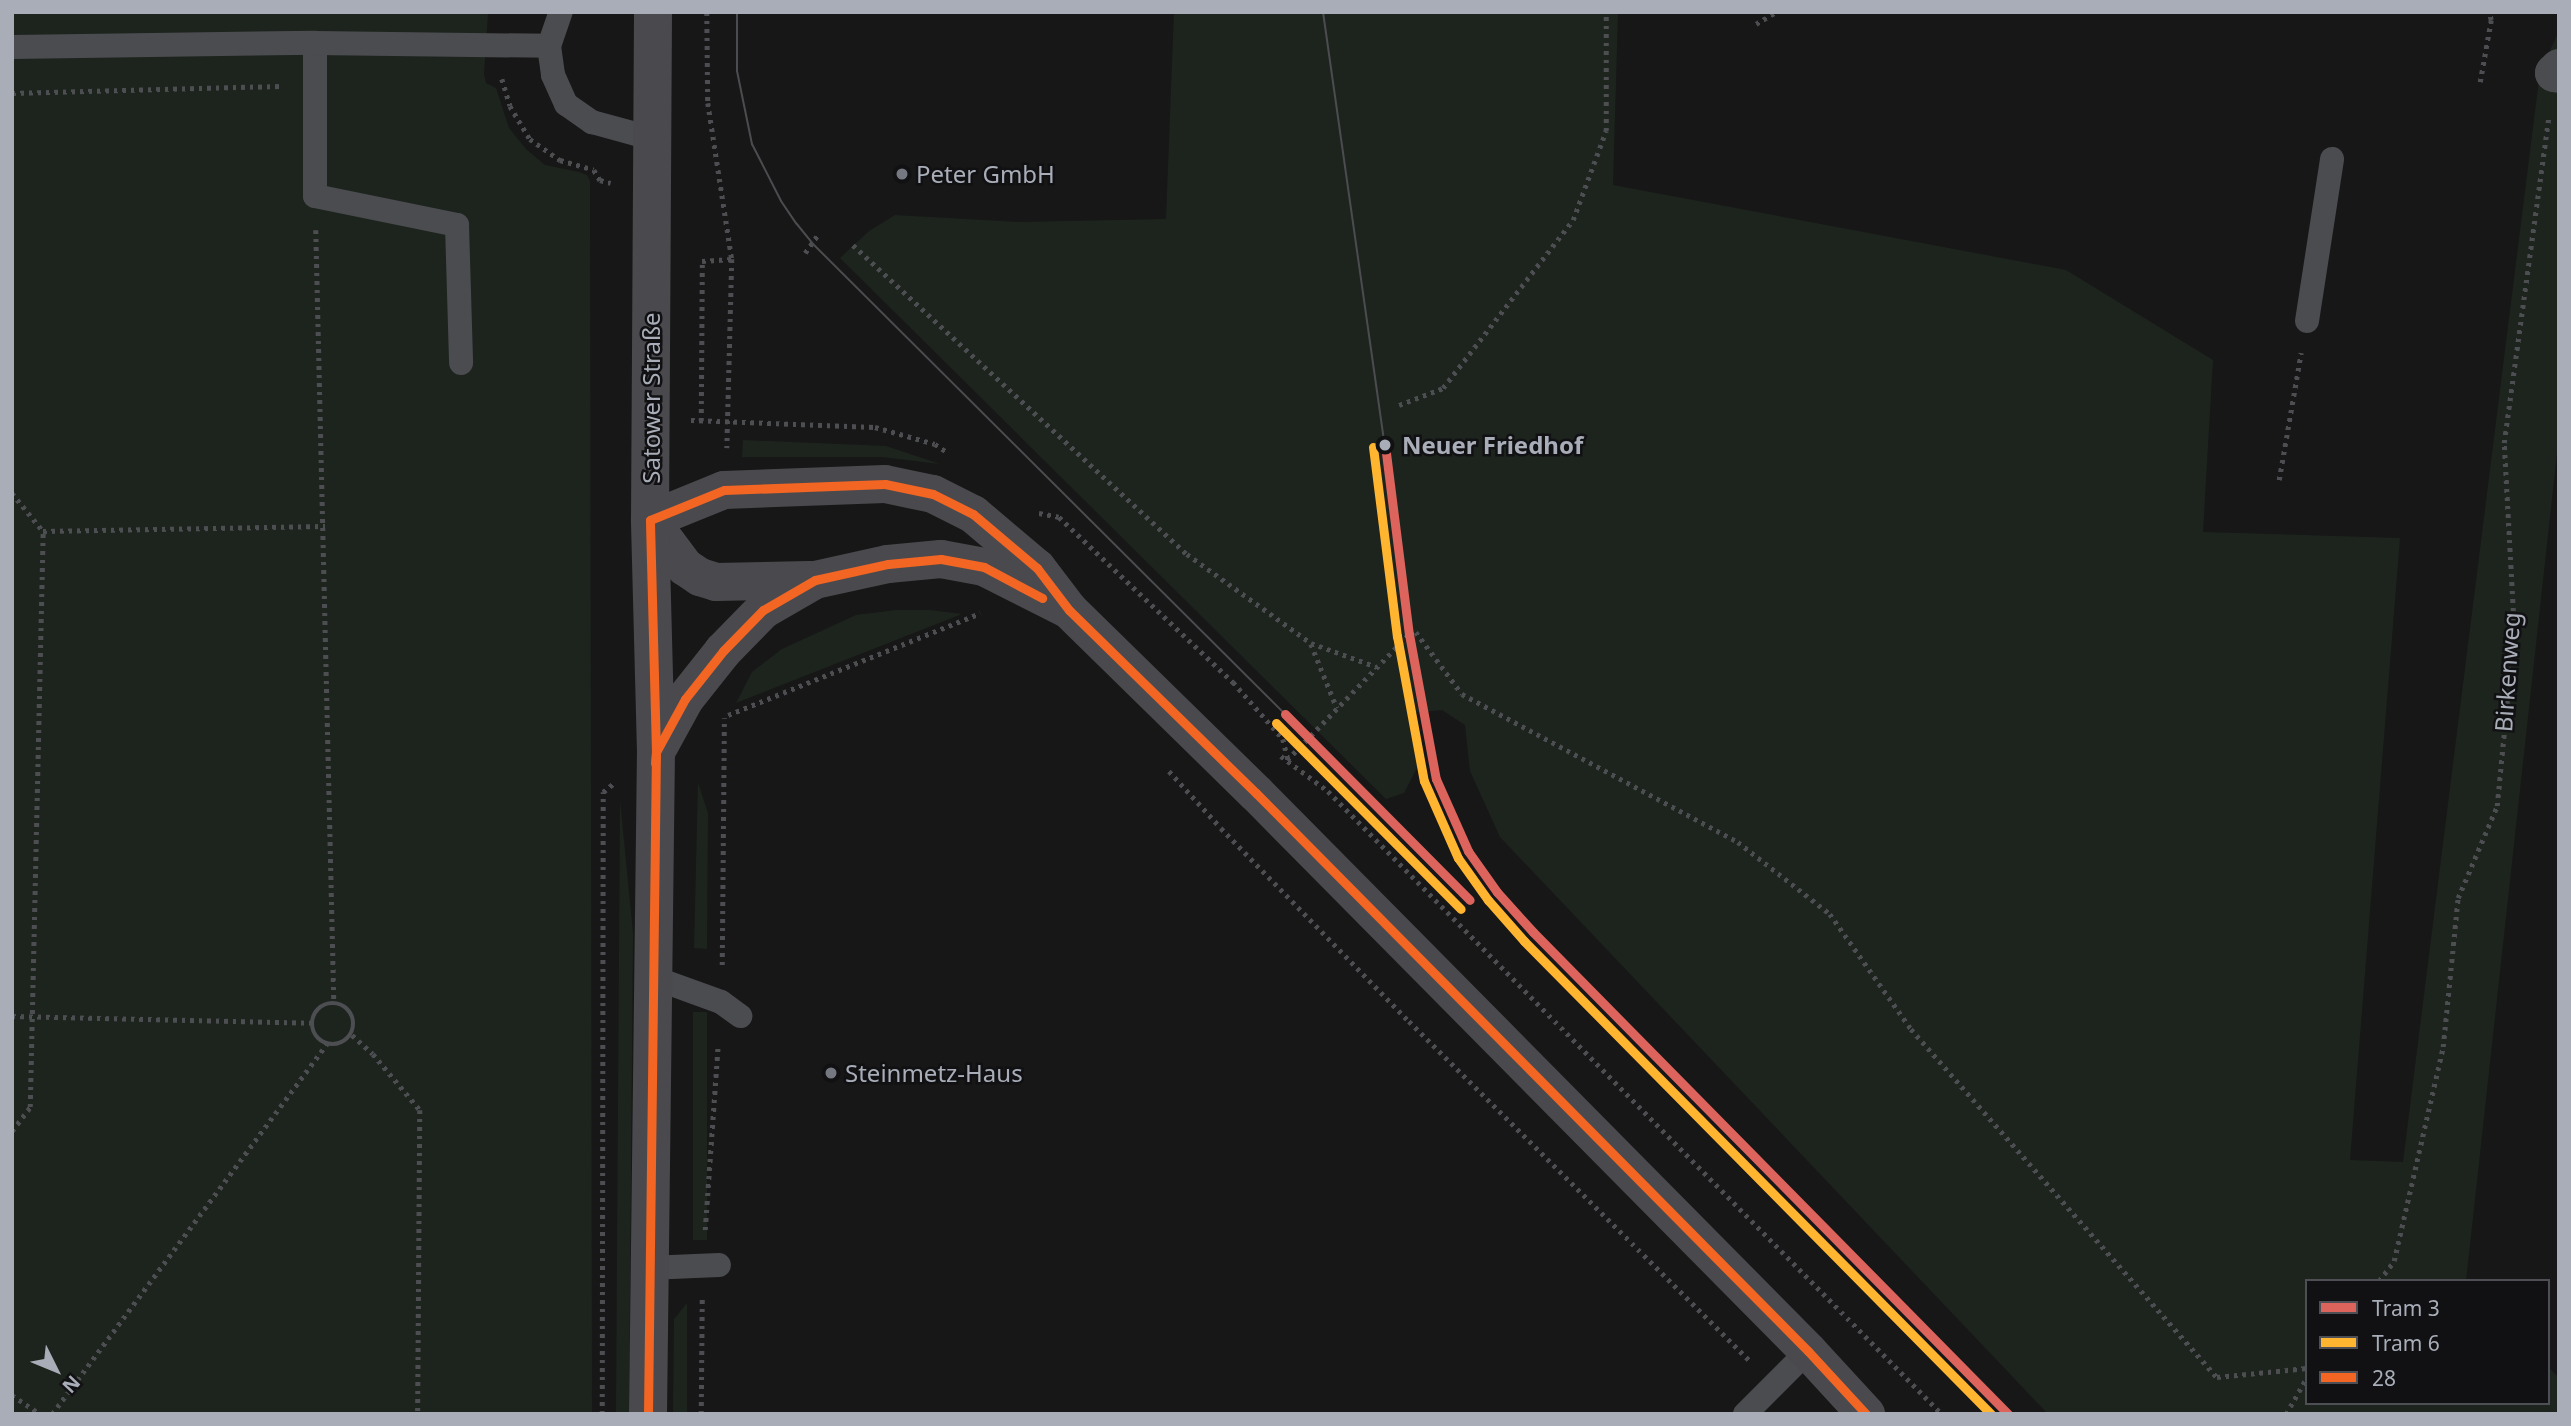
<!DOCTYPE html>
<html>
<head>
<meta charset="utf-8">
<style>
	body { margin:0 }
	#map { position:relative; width:2571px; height:1426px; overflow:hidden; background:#171717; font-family:"Noto Sans",sans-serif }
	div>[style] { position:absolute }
	.green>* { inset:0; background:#1d241e; transform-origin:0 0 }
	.path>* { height:4.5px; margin-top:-2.25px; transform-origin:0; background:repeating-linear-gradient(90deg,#4d4e52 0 3.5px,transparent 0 8.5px) }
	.path>.ring { margin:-2.25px; padding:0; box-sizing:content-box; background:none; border:4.5px solid #4d4e52; border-radius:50% }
	.lane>* { height:24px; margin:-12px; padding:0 12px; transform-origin:12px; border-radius:12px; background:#4b4c50 }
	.street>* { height:38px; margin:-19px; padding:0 19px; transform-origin:19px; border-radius:19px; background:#4b4c50 }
	.secondary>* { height:38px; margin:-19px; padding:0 19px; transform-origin:19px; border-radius:19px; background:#4a4a4e }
	.tram>* { height:2px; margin:-1px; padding:0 1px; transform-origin:1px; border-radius:1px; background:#4b4c4f }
	.bus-1>* { height:9px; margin:-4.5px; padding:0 4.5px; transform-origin:4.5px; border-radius:4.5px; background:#f26522 }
	.tram-1>* { height:9px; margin:-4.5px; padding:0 4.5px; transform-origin:4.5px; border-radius:4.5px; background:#dd635d }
	.tram-2>* { height:9px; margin:-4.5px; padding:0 4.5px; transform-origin:4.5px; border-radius:4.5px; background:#ffb530 }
	.dots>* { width:19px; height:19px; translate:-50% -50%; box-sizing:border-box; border:4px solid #111113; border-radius:50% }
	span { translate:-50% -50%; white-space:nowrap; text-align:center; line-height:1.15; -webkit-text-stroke:5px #111113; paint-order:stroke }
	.poi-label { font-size:24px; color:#a8adb8 }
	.left { translate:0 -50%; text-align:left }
	.street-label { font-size:24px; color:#a8adb8 }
	.stop-label { font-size:24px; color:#a8adb8; font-weight:700 }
	.frame { position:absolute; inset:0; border:14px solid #a8adb8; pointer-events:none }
	.legend { position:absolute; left:2305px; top:1279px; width:245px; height:126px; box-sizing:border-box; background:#111113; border:2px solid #4d4f55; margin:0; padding:9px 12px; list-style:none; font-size:21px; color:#a8adb8 }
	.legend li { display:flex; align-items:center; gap:14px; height:35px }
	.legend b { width:35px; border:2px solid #4d4f55 }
	.north { position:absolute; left:21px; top:1335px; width:70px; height:70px; -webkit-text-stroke:5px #111113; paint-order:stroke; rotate:133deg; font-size:19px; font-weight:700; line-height:28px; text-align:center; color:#a8adb8 }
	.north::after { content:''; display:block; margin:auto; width:24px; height:32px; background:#a8adb8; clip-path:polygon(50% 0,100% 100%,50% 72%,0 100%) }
</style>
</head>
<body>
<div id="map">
	<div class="green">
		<i style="clip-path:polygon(12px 12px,491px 12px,488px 14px,484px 74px,486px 83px,496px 88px,509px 128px,526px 149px,545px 165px,579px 172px,587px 175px,590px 181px,592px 1414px,12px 1414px)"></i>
		<i style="clip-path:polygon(1174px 12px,1618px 12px,1613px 185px,2066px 270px,2213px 360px,2203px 532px,2400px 538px,2350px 1160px,2403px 1162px,2540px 72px,2559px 31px,2559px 435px,2466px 1281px,2307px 1281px,2307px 1403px,2548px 1403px,2548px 1367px,2559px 1378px,2559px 1414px,2048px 1414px,1500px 837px,1470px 771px,1465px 725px,1442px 710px,1410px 713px,1418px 766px,1404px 793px,1386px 799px,840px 258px,869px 231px,895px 215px,1020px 222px,1166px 219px)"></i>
		<i style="clip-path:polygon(743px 440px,886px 446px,940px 464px,882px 457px,742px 457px)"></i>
		<i style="clip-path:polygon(896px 610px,930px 610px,962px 614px,736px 703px,752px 672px,782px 649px,856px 615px)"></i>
		<i style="clip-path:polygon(698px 783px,708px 813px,707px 949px,694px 948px)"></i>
		<i style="clip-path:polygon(620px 800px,633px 933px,629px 1414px,616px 1414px)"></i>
		<i style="left:693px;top:1012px;width:14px;height:228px"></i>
		<i style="clip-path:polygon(687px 1303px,687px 1414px,673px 1414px,674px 1319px)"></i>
	</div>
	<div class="path">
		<i style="left:707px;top:12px;width:91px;rotate:89.4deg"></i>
		<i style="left:708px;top:103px;width:158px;rotate:81.3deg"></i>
		<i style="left:732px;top:259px;width:189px;rotate:91.5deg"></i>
		<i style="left:1756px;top:24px;width:23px;rotate:-31deg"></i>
		<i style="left:502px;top:79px;width:28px;rotate:73deg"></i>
		<i style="left:510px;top:106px;width:39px;rotate:59deg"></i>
		<i style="left:530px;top:139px;width:37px;rotate:35deg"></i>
		<i style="left:560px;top:160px;width:35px;rotate:16deg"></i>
		<i style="left:594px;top:170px;width:12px;rotate:59deg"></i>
		<i style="left:600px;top:180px;width:11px;rotate:15deg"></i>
		<i style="left:2480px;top:82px;width:63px;rotate:-79.9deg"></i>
		<i style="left:2491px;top:20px;width:8px;rotate:-104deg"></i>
		<i style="left:12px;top:93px;width:269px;rotate:-1.5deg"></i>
		<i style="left:316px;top:230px;width:772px;rotate:88.66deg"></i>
		<i style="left:853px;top:245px;width:455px;rotate:42.8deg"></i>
		<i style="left:1187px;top:554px;width:153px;rotate:35.7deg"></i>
		<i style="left:1311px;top:643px;width:70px;rotate:20deg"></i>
		<i style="left:805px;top:253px;width:21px;rotate:-55deg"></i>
		<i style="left:1399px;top:405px;width:47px;rotate:-21.1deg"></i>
		<i style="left:1443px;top:388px;width:212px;rotate:-52.3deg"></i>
		<i style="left:1573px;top:220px;width:95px;rotate:-69.7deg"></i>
		<i style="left:1606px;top:131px;width:119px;rotate:-90deg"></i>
		<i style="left:691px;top:420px;width:184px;rotate:2.2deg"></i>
		<i style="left:875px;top:427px;width:62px;rotate:15.8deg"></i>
		<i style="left:935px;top:444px;width:14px;rotate:34deg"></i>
		<i style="left:701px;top:421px;width:160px;rotate:-89.6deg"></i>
		<i style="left:702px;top:261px;width:30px;rotate:-4deg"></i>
		<i style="left:2279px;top:480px;width:129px;rotate:-80.2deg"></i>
		<i style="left:12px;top:493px;width:49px;rotate:50.8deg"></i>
		<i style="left:43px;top:531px;width:282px;rotate:-1deg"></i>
		<i style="left:1039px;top:513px;width:20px;rotate:11deg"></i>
		<i style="left:1059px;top:517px;width:240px;rotate:43.5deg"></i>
		<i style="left:1233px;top:682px;width:76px;rotate:48.7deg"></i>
		<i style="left:1283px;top:739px;width:21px;rotate:76deg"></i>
		<i style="left:1311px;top:644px;width:69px;rotate:67.9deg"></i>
		<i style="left:728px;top:715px;width:272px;rotate:-22deg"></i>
		<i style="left:1281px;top:756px;width:59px;rotate:36.7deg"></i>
		<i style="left:1328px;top:791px;width:875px;rotate:45.42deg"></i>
		<i style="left:1287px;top:760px;width:175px;rotate:-45.9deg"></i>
		<i style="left:1409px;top:634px;width:7px;rotate:-16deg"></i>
		<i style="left:1416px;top:632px;width:77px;rotate:53.4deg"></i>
		<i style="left:1462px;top:694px;width:313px;rotate:28.2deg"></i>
		<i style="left:1738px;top:842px;width:117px;rotate:38deg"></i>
		<i style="left:1830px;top:914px;width:141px;rotate:54.8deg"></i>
		<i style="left:1911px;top:1029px;width:463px;rotate:48.7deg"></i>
		<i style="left:2217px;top:1377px;width:90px;rotate:-5.7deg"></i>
		<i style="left:1169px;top:771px;width:77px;rotate:47.6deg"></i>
		<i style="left:1221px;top:828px;width:269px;rotate:45.8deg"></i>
		<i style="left:1409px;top:1021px;width:482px;rotate:44.9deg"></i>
		<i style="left:722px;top:965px;width:247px;rotate:-89.5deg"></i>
		<i class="ring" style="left:312px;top:1003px;width:37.5px;height:37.5px"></i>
		<i style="left:12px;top:1016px;width:300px;rotate:1.3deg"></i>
		<i style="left:352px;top:1035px;width:28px;rotate:42deg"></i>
		<i style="left:373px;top:1054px;width:73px;rotate:50deg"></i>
		<i style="left:420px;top:1110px;width:304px;rotate:90.4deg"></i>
		<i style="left:12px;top:1131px;width:30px;rotate:-53deg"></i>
		<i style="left:30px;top:1107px;width:576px;rotate:-88.71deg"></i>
		<i style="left:705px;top:1230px;width:186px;rotate:-86deg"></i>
		<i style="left:2379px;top:1281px;width:25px;rotate:-53deg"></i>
		<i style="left:2394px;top:1261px;width:220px;rotate:-77.1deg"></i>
		<i style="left:2443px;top:1047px;width:150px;rotate:-84.3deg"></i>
		<i style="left:2458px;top:898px;width:100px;rotate:-67deg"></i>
		<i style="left:2497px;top:806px;width:179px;rotate:-84.5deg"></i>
		<i style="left:2514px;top:628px;width:185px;rotate:-93.1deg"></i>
		<i style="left:2504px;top:443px;width:331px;rotate:-82.2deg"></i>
		<i style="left:12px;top:1395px;width:34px;rotate:34deg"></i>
		<i style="left:52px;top:1414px;width:461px;rotate:-53.4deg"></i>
		<i style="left:602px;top:1414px;width:622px;rotate:-89.91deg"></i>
		<i style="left:603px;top:792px;width:13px;rotate:-39deg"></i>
		<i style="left:701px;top:1414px;width:115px;rotate:-89.5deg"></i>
		<i style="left:2286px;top:1414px;width:43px;rotate:-60.4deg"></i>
	</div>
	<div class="lane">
		<i style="left:315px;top:43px;width:153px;rotate:90deg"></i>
		<i style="left:315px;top:196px;width:145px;rotate:11.5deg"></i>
		<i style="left:457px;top:225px;width:138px;rotate:88.3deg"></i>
		<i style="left:549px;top:46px;width:36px;rotate:-71deg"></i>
		<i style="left:12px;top:47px;width:303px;rotate:-0.8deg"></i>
		<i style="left:315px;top:43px;width:234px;rotate:0.7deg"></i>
		<i style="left:549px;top:46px;width:29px;rotate:82deg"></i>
		<i style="left:553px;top:75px;width:32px;rotate:66deg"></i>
		<i style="left:566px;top:104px;width:32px;rotate:35deg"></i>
		<i style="left:592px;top:122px;width:64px;rotate:15.3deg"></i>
		<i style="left:2307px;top:321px;width:164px;rotate:-81.2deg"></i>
		<i style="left:652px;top:977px;width:73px;rotate:19.9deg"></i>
		<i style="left:721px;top:1002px;width:24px;rotate:36deg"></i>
		<i style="left:648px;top:1268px;width:71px;rotate:-2.4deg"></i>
		<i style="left:1745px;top:1414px;width:89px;rotate:-45deg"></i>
	</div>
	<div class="street">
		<i style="left:2559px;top:68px;width:7px;rotate:135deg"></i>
		<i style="left:2554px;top:73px;width:5px;rotate:11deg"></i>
	</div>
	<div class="secondary">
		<i style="left:650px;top:520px;width:80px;rotate:-22.1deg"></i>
		<i style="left:724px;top:490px;width:161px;rotate:-2.1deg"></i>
		<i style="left:885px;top:484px;width:49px;rotate:11.8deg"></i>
		<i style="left:933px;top:494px;width:45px;rotate:26.6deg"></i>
		<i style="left:973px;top:514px;width:84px;rotate:40.2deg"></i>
		<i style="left:1037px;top:568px;width:53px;rotate:52.7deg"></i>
		<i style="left:1069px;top:610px;width:262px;rotate:44.4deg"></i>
		<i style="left:1256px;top:793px;width:785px;rotate:45.31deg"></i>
		<i style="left:1808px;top:1351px;width:86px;rotate:47.4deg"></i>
		<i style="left:650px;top:520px;width:59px;rotate:53.3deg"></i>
		<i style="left:685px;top:567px;width:18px;rotate:34deg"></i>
		<i style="left:700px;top:577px;width:17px;rotate:17deg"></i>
		<i style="left:716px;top:582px;width:94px;rotate:-1.2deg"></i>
		<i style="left:657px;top:750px;width:58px;rotate:-61.2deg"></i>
		<i style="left:685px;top:699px;width:61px;rotate:-51.6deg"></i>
		<i style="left:723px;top:651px;width:57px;rotate:-45.7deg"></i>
		<i style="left:763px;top:610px;width:60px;rotate:-30deg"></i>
		<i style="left:815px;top:580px;width:75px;rotate:-12.4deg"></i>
		<i style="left:888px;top:564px;width:53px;rotate:-5.4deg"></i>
		<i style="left:941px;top:559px;width:44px;rotate:10.5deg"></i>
		<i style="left:984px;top:567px;width:91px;rotate:26.8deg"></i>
		<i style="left:648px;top:1414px;width:662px;rotate:-89.31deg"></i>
		<i style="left:656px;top:752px;width:232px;rotate:-91.5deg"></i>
		<i style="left:650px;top:520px;width:508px;rotate:-89.66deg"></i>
	</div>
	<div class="tram">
		<i style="left:737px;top:12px;width:59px;rotate:90deg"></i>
		<i style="left:737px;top:71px;width:75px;rotate:78.4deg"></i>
		<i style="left:752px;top:144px;width:64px;rotate:63deg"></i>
		<i style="left:781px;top:201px;width:27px;rotate:56deg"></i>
		<i style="left:796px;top:223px;width:26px;rotate:51deg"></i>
		<i style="left:812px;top:243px;width:668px;rotate:44.88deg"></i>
		<i style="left:1323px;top:12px;width:437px;rotate:81.9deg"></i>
	</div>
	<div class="bus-1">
		<i style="left:655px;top:763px;width:11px;rotate:-85deg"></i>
		<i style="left:656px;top:752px;width:60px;rotate:-61.3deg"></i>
		<i style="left:685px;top:699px;width:61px;rotate:-51.6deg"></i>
		<i style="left:723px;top:651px;width:57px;rotate:-45.7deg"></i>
		<i style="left:763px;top:610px;width:60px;rotate:-30deg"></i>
		<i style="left:815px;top:580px;width:75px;rotate:-12.4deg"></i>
		<i style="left:888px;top:564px;width:53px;rotate:-5.4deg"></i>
		<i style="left:941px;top:559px;width:44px;rotate:10.5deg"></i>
		<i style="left:984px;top:567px;width:66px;rotate:28.1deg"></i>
		<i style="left:648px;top:1414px;width:662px;rotate:-89.31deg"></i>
		<i style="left:656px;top:752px;width:232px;rotate:-91.5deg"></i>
		<i style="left:650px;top:520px;width:80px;rotate:-22.1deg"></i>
		<i style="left:724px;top:490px;width:161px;rotate:-2.1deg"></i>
		<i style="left:885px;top:484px;width:49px;rotate:11.8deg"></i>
		<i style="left:933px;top:494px;width:45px;rotate:26.6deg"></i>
		<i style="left:973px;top:514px;width:84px;rotate:40.2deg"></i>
		<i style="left:1037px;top:568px;width:53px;rotate:52.7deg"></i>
		<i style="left:1069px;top:610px;width:262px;rotate:44.4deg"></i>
		<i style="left:1256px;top:793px;width:785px;rotate:45.31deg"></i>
		<i style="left:1808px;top:1351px;width:86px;rotate:47.4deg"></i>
	</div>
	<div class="tram-1">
		<i style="left:1385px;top:445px;width:191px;rotate:82.8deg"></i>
		<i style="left:1409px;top:634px;width:147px;rotate:79.5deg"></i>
		<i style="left:1436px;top:779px;width:79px;rotate:66deg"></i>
		<i style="left:1468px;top:851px;width:50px;rotate:54.7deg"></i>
		<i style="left:1497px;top:892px;width:54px;rotate:48deg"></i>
		<i style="left:1533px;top:932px;width:677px;rotate:45.42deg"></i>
		<i style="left:1285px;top:714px;width:262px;rotate:45.2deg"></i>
	</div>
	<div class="tram-2">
		<i style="left:1373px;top:447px;width:191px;rotate:82.8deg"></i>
		<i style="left:1397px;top:636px;width:147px;rotate:79.5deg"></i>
		<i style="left:1424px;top:781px;width:84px;rotate:66.2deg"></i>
		<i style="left:1458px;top:858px;width:52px;rotate:54.5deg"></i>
		<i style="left:1488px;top:900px;width:55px;rotate:48.7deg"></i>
		<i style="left:1524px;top:941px;width:665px;rotate:45.37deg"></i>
		<i style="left:1276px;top:723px;width:262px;rotate:45.2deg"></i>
	</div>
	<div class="dots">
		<i style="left:902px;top:174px;background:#757880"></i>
		<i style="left:1385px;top:445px;background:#a8adb8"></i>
		<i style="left:831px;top:1073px;background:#757880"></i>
	</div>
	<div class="poi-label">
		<span class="left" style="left:916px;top:174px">Peter GmbH</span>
		<span class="left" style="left:845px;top:1073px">Steinmetz-Haus</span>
	</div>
	<div class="street-label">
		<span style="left:651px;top:398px;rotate:-90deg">Satower Straße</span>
		<span style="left:2507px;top:672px;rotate:-86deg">Birkenweg</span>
	</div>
	<div class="stop-label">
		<span class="left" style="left:1402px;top:445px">Neuer Friedhof</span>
	</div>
	<div class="frame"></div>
	<ul class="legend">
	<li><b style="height:9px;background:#dd635d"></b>Tram 3</li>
	<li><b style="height:9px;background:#ffb530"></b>Tram 6</li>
	<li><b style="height:9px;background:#f26522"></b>28</li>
	</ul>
	<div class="north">N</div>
</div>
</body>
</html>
